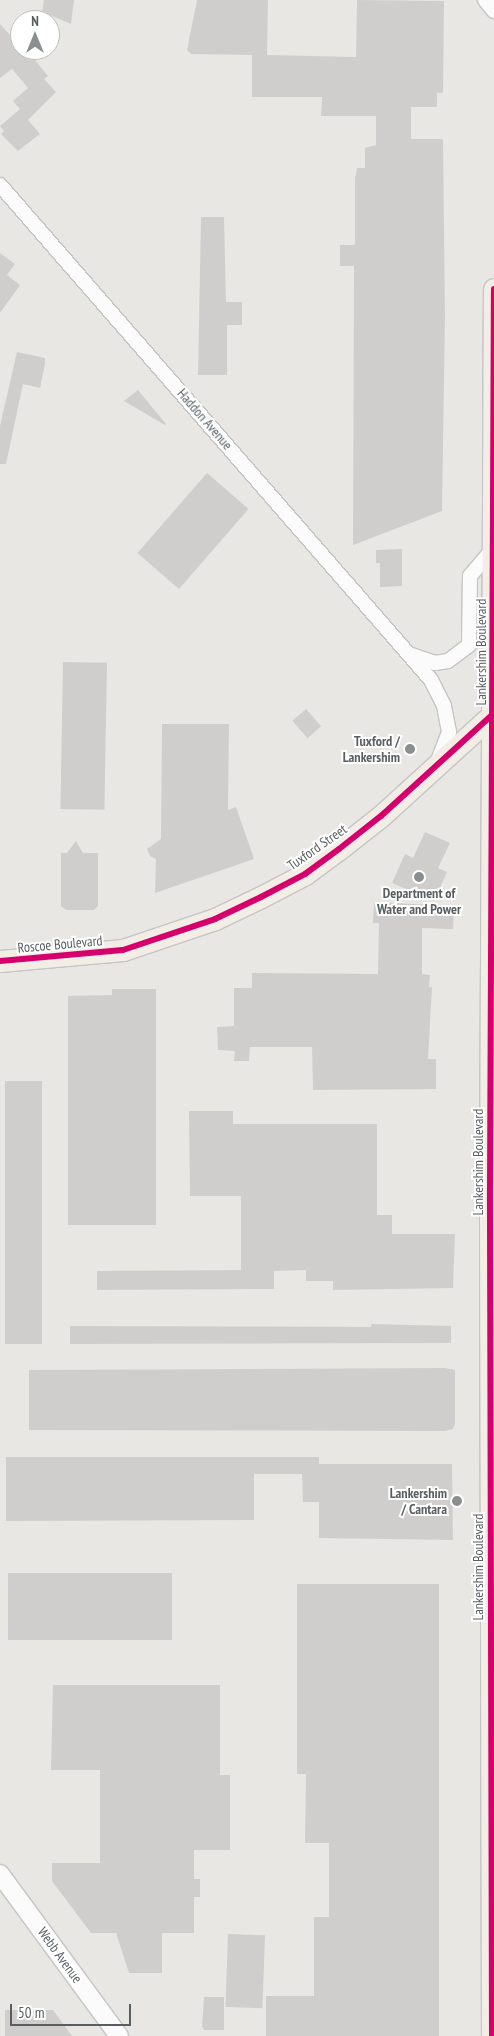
<!DOCTYPE html>
<html>
<head>
<meta charset="utf-8">
<style>
	body { margin:0 }
	#map { position:relative; width:494px; height:2036px; overflow:hidden; background:#e9e7e4; font-family:"PT Sans Narrow",sans-serif }
	div>[style] { position:absolute }
	.building>* { inset:0; background:#d0cecd; transform-origin:0 0 }
	.roads { filter:drop-shadow(1px 0 #c5c5c5) drop-shadow(-1px 0 #c5c5c5) drop-shadow(0 1px #c5c5c5) drop-shadow(0 -1px #c5c5c5) }
	.minor>* { height:14px; margin:-7px; padding:0 7px; transform-origin:7px; border-radius:7px; background:#fcfbfb }
	.tertiary>* { height:18px; margin:-9px; padding:0 9px; transform-origin:9px; border-radius:9px; background:#fcfbfb }
	.primary>* { height:21px; margin:-10.5px; padding:0 10.5px; transform-origin:10.5px; border-radius:10.5px; background:#f2eee6 }
	.cycleway>* { height:6px; margin:-3px; padding:0 3px; transform-origin:3px; border-radius:3px; background:#d6006c }
	.dots>* { width:14px; height:14px; translate:-50% -50%; box-sizing:border-box; border:2px solid #fff; border-radius:50% }
	span { translate:-50% -50%; white-space:nowrap; text-align:center; line-height:1.15; -webkit-text-stroke:4px #fff; paint-order:stroke }
	.street-label { font-size:14px; color:#595e61 }
	.poi-label { font-size:14px; color:#595e61; font-weight:700 }
	.right { translate:-100% -50%; text-align:right }
	.north { position:absolute; left:10px; top:10px; width:50px; height:50px; box-sizing:border-box; background:#fff; border:1px solid #bdbfc0; border-radius:50%; rotate:0deg; font-size:14px; font-weight:700; line-height:20px; text-align:center; color:#595e61 }
	.north::after { content:''; display:block; margin:auto; width:18px; height:22px; background:#8b8e8f; clip-path:polygon(50% 0,100% 100%,50% 72%,0 100%) }
	.scale { position:absolute; left:10px; top:2004px; width:121px; height:22px; box-sizing:border-box; border:2px solid #595e61; border-top:0; padding-left:6px; font-size:15px; line-height:18px; white-space:nowrap; color:#595e61; -webkit-text-stroke:4px #fff; paint-order:stroke }
</style>
</head>
<body>
<div id="map">
	<div class="building">
		<i style="clip-path:polygon(44px 0,74px 0,71px 24px,42px 12px)"></i>
		<i style="clip-path:polygon(197px 0,268px 0,267px 55px,356px 57px,357px 0,444px 1px,443px 93px,437px 93px,437px 107px,411px 107px,411px 139px,443px 139px,445px 317px,442px 511px,353px 545px,354px 266px,340px 266px,340px 245px,355px 245px,355px 178px,357px 168px,365px 168px,365px 148px,376px 145px,376px 116px,321px 116px,322px 97px,252px 97px,252px 55px,191px 54px,187px 50px)"></i>
		<i style="clip-path:polygon(0 24px,11px 36px,20px 28px,20px 50px,46px 50px,35px 60px,48px 76px,44px 79px,56px 92px,28px 120px,40px 134px,18px 151px,1px 134px,4px 131px,0 126px,20px 109px,13px 101px,28px 88px,12px 69px,0 78px)"></i>
		<i style="clip-path:polygon(201px 217px,224px 217px,226px 302px,242px 302px,242px 325px,227px 325px,227px 375px,198px 375px)"></i>
		<i style="clip-path:polygon(0 253px,15px 264px,7px 275px,20px 285px,0 313px)"></i>
		<i style="clip-path:polygon(17px 352px,45px 358px,45px 364px,40px 388px,23px 384px,6px 464px,0 464px,0 426px)"></i>
		<i style="clip-path:polygon(138px 390px,166px 424px,165px 425px,124px 401px)"></i>
		<i style="left:207px;top:473px;width:55px;height:106px;rotate:41deg"></i>
		<i style="clip-path:polygon(402px 549px,402px 586px,380px 587px,380px 563px,376px 563px,376px 550px)"></i>
		<i style="left:63px;top:662px;width:44px;height:147px;rotate:1deg"></i>
		<i style="left:306px;top:709px;width:23px;height:18px;rotate:49deg"></i>
		<i style="clip-path:polygon(162px 724px,229px 724px,228px 810px,236px 807px,254px 859px,155px 893px,156px 859px,150px 856px,147px 849px,161px 839px)"></i>
		<i style="clip-path:polygon(425px 832px,450px 843px,438px 868px,447px 872px,434px 901px,392px 883px,405px 854px,413px 858px)"></i>
		<i style="clip-path:polygon(76px 841px,83px 853px,98px 853px,98px 906px,94px 910px,66px 910px,61px 906px,61px 853px,67px 853px)"></i>
		<i style="clip-path:polygon(374px 902px,454px 906px,453px 929px,422px 928px,422px 974px,430px 975px,429px 987px,432px 987px,428px 1059px,436px 1059px,436px 1089px,313px 1090px,312px 1047px,250px 1047px,249px 1061px,234px 1061px,235px 1051px,218px 1050px,217px 1027px,234px 1026px,234px 988px,252px 988px,252px 973px,378px 974px,379px 923px,373px 923px)"></i>
		<i style="clip-path:polygon(112px 989px,156px 989px,156px 1225px,68px 1225px,68px 996px,112px 995px)"></i>
		<i style="left:5px;top:1081px;width:37px;height:263px"></i>
		<i style="clip-path:polygon(189px 1111px,233px 1111px,233px 1124px,377px 1124px,377px 1215px,392px 1215px,392px 1234px,455px 1234px,453px 1288px,333px 1290px,333px 1281px,306px 1281px,306px 1270px,274px 1271px,274px 1289px,97px 1290px,97px 1271px,241px 1270px,241px 1196px,190px 1196px)"></i>
		<i style="clip-path:polygon(372px 1324px,451px 1326px,451px 1343px,70px 1344px,70px 1326px,371px 1327px)"></i>
		<i style="clip-path:polygon(445px 1368px,455px 1370px,455px 1424px,453px 1429px,445px 1431px,29px 1430px,29px 1370px)"></i>
		<i style="clip-path:polygon(6px 1457px,319px 1457px,319px 1464px,452px 1464px,453px 1540px,319px 1538px,319px 1502px,303px 1502px,302px 1474px,254px 1474px,254px 1520px,6px 1521px)"></i>
		<i style="left:172px;top:1573px;width:67px;height:164px;rotate:90deg"></i>
		<i style="clip-path:polygon(297px 1584px,439px 1584px,439px 2036px,266px 2036px,266px 1996px,314px 1996px,314px 1917px,329px 1917px,329px 1843px,305px 1843px,306px 1774px,297px 1774px)"></i>
		<i style="clip-path:polygon(53px 1685px,220px 1685px,220px 1775px,230px 1775px,230px 1850px,194px 1850px,194px 1879px,200px 1879px,200px 1897px,194px 1897px,194px 1933px,162px 1933px,162px 1973px,129px 1973px,116px 1933px,91px 1933px,52px 1881px,52px 1863px,100px 1863px,100px 1770px,51px 1770px)"></i>
		<i style="left:228px;top:1934px;width:37px;height:73px;rotate:2deg"></i>
		<i style="clip-path:polygon(204px 1997px,224px 1997px,224px 2030px,204px 2030px,202px 2026px)"></i>
		<i style="clip-path:polygon(5px 2010px,53px 2010px,72px 2036px,5px 2036px)"></i>
	</div>
	<div class="roads">
		<div class="minor">
			<i style="left:485px;top:0;width:14px;rotate:51deg"></i>
			<i style="left:0;top:185px;width:656px;rotate:48.95deg"></i>
			<i style="left:431px;top:680px;width:29px;rotate:63deg"></i>
			<i style="left:444px;top:706px;width:26px;rotate:79deg"></i>
			<i style="left:449px;top:732px;width:30px;rotate:111deg"></i>
			<i style="left:412px;top:655px;width:24px;rotate:19deg"></i>
			<i style="left:435px;top:663px;width:13px;rotate:-9deg"></i>
			<i style="left:448px;top:661px;width:26px;rotate:-37deg"></i>
			<i style="left:469px;top:645px;width:69px;rotate:-89.2deg"></i>
			<i style="left:470px;top:576px;width:35px;rotate:-50deg"></i>
		</div>
		<div class="tertiary">
			<i style="left:0;top:1874px;width:201px;rotate:53.7deg"></i>
		</div>
		<div class="primary">
			<i style="left:0;top:961px;width:123px;rotate:-5.1deg"></i>
			<i style="left:123px;top:950px;width:97px;rotate:-18.6deg"></i>
			<i style="left:215px;top:919px;width:51px;rotate:-25.6deg"></i>
			<i style="left:261px;top:897px;width:50px;rotate:-27.6deg"></i>
			<i style="left:305px;top:874px;width:42px;rotate:-36.3deg"></i>
			<i style="left:339px;top:849px;width:53px;rotate:-38.2deg"></i>
			<i style="left:381px;top:816px;width:153px;rotate:-42.3deg"></i>
			<i style="left:492px;top:2036px;width:848px;rotate:-90.14deg"></i>
			<i style="left:490px;top:1188px;width:899px;rotate:-89.75deg"></i>
		</div>
	</div>
	<div class="cycleway">
		<i style="left:0;top:961px;width:123px;rotate:-5.1deg"></i>
		<i style="left:123px;top:950px;width:97px;rotate:-18.6deg"></i>
		<i style="left:215px;top:919px;width:51px;rotate:-25.6deg"></i>
		<i style="left:261px;top:897px;width:50px;rotate:-27.6deg"></i>
		<i style="left:305px;top:874px;width:42px;rotate:-36.3deg"></i>
		<i style="left:339px;top:849px;width:53px;rotate:-38.2deg"></i>
		<i style="left:381px;top:816px;width:153px;rotate:-42.3deg"></i>
		<i style="left:492px;top:2036px;width:848px;rotate:-90.14deg"></i>
		<i style="left:490px;top:1188px;width:899px;rotate:-89.75deg"></i>
	</div>
	<div class="dots">
		<i style="left:410px;top:749px;background:#8b8e8f"></i>
		<i style="left:419px;top:877px;background:#8b8e8f"></i>
		<i style="left:457px;top:1501px;background:#8b8e8f"></i>
	</div>
	<div class="street-label">
		<span style="left:205px;top:419px;rotate:49deg">Haddon Avenue</span>
		<span style="left:481px;top:652px;rotate:-90deg">Lankershim Boulevard</span>
		<span style="left:317px;top:847px;rotate:-35deg">Tuxford Street</span>
		<span style="left:60px;top:944px;rotate:-5deg">Roscoe Boulevard</span>
		<span style="left:478px;top:1162px;rotate:-90deg">Lankershim Boulevard</span>
		<span style="left:478px;top:1567px;rotate:-90deg">Lankershim Boulevard</span>
		<span style="left:60px;top:1955px;rotate:54deg">Webb Avenue</span>
	</div>
	<div class="poi-label">
		<span class="right" style="left:400px;top:749px">Tuxford /<br>Lankershim</span>
		<span style="left:419px;top:901px">Department of<br>Water and Power</span>
		<span class="right" style="left:447px;top:1501px">Lankershim<br>/ Cantara</span>
	</div>
	<div class="north">N</div>
	<div class="scale">50 m</div>
</div>
</body>
</html>
